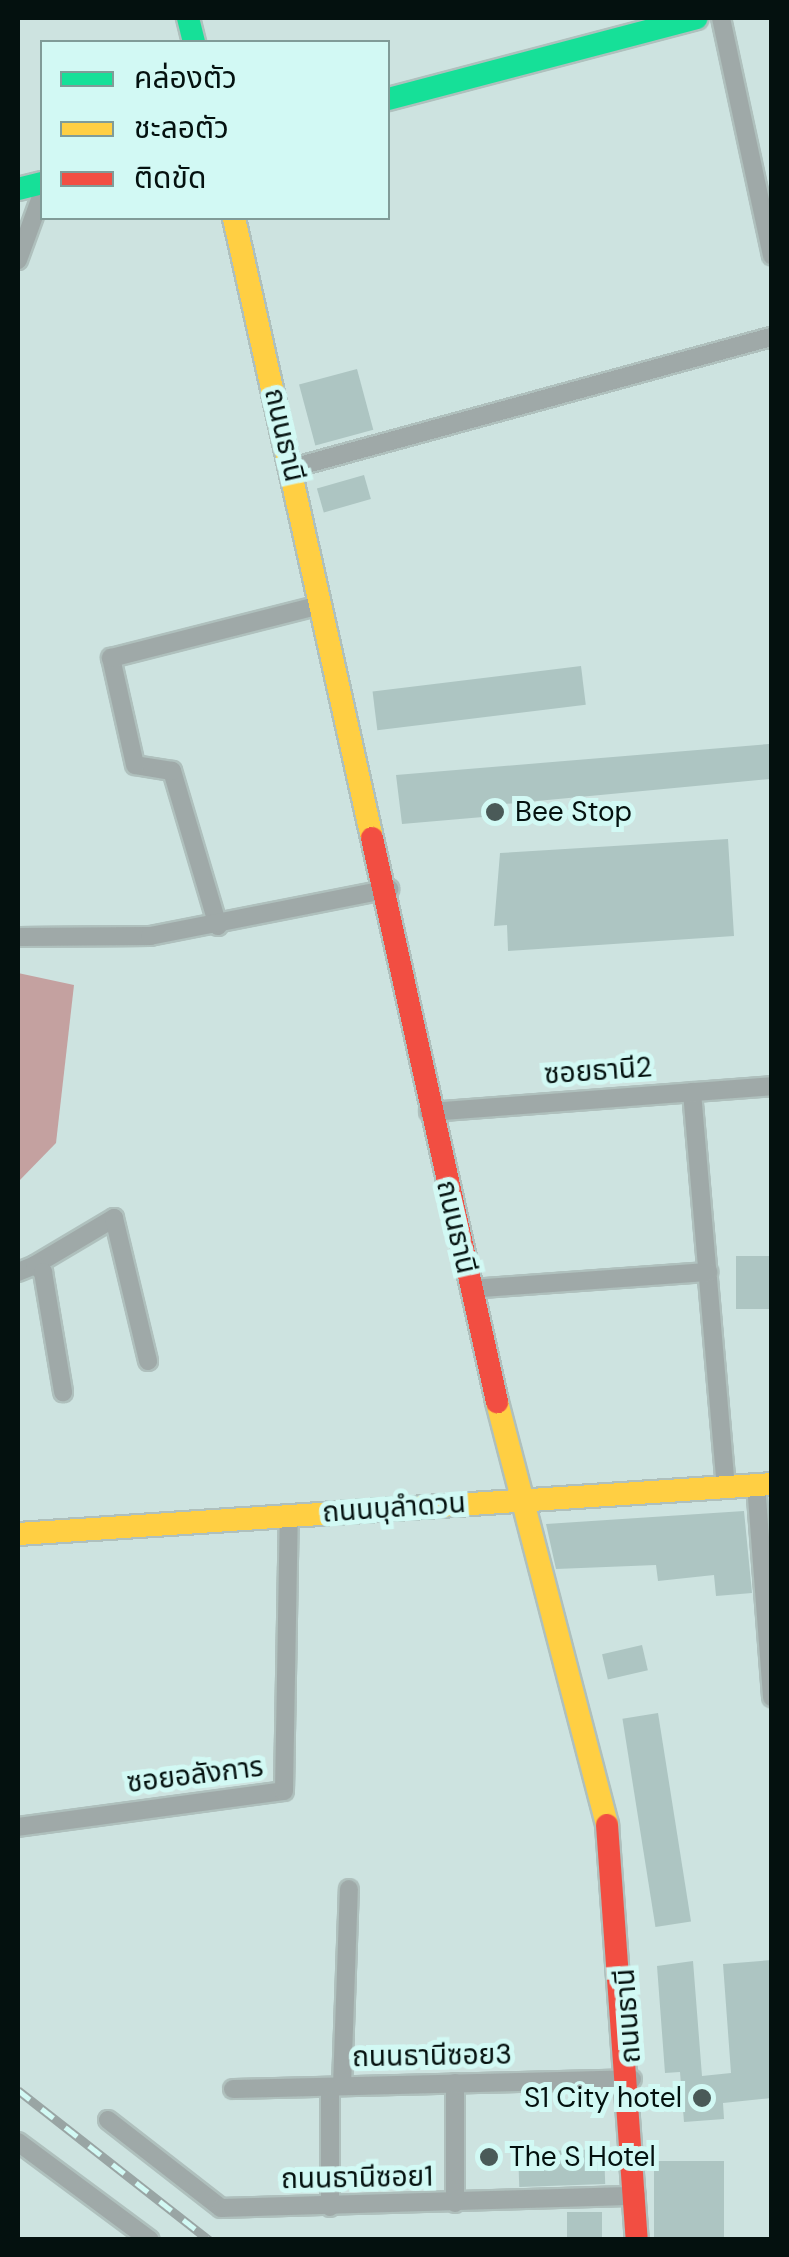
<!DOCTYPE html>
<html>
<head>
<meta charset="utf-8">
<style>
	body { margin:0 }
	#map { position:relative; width:789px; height:2257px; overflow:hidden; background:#cde3e0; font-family:"DM Sans","Noto Sans Thai",sans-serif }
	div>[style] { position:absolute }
	.water>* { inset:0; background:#c4a1a0 }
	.building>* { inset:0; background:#adc5c2; transform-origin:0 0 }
	.roads { filter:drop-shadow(2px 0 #afc0bd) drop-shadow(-2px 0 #afc0bd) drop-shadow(0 2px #afc0bd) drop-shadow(0 -2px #afc0bd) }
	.street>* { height:18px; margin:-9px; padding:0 9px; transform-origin:9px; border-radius:9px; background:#9fa9a8 }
	.fast>* { height:22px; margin:-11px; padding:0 11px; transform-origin:11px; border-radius:11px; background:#16e098 }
	.slow>* { height:22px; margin:-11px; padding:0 11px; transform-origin:11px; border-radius:11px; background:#ffcf43 }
	.jam>* { height:22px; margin:-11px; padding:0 11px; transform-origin:11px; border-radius:11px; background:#f24e42 }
	.rail>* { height:9px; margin-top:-4.5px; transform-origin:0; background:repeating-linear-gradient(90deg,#d2f9f4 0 15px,#99a5a4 0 30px); box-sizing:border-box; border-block:2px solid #99a5a4 }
	.dots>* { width:28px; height:28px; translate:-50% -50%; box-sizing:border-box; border:5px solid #d2f9f4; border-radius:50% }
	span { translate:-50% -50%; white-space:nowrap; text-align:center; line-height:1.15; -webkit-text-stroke:10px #d2f9f4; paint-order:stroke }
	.street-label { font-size:28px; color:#04110f }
	.poi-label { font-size:28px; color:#04110f }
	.left { translate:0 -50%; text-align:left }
	.right { translate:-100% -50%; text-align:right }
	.frame { position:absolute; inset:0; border:20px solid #04110f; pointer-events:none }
	.legend { position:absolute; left:40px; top:40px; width:350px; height:180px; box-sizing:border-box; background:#d2f9f4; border:2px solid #809c98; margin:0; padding:12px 18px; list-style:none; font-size:30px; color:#04110f }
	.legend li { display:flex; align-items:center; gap:20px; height:50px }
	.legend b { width:50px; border:2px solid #809c98 }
</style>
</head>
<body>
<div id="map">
	<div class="water">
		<i style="clip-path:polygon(18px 973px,74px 985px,56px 1143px,18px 1182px)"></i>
	</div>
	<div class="building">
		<i style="left:357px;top:369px;width:63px;height:60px;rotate:75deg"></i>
		<i style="left:364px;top:475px;width:25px;height:49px;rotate:74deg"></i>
		<i style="left:581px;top:666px;width:39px;height:210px;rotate:83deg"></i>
		<i style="clip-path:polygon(769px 744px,770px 779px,483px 806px,483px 817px,402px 824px,396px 775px)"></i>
		<i style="clip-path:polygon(728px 839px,734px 936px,508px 951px,507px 925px,494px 926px,500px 853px)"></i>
		<i style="left:772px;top:1256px;width:53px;height:36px;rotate:90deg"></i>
		<i style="clip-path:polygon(744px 1511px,752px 1593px,716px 1596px,714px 1575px,658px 1581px,656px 1565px,556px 1569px,546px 1524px)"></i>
		<i style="left:642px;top:1645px;width:26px;height:41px;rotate:77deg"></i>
		<i style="left:658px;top:1713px;width:211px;height:36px;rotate:81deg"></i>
		<i style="clip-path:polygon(772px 1960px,772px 2098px,723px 2103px,724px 2119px,684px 2122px,680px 2072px,665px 2073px,657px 1966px,693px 1961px,702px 2076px,731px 2073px,723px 1964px)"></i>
		<i style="left:604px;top:2149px;width:35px;height:86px;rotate:88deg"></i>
		<i style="left:724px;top:2161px;width:76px;height:70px;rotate:90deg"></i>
		<i style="left:602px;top:2212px;width:28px;height:35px;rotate:90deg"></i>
	</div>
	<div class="roads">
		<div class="street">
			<i style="left:721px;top:18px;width:243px;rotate:77.9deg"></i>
			<i style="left:18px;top:260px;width:70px;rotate:-70deg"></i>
			<i style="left:292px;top:468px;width:498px;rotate:-15.3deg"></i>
			<i style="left:218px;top:926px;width:162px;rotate:-106.5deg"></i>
			<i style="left:172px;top:771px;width:37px;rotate:-171deg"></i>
			<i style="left:135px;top:765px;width:110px;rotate:-102.6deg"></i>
			<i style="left:111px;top:658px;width:217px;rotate:-14.2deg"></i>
			<i style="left:18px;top:937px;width:132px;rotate:-0.4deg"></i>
			<i style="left:150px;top:936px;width:244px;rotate:-11.1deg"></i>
			<i style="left:692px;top:1092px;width:395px;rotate:85.1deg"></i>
			<i style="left:429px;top:1112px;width:344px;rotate:-4.3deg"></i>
			<i style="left:35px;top:1265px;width:92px;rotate:-30.7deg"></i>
			<i style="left:114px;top:1218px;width:147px;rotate:76.6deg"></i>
			<i style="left:18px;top:1272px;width:18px;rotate:-22deg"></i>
			<i style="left:35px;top:1265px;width:11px;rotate:41deg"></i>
			<i style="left:43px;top:1272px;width:122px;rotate:80.5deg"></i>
			<i style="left:470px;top:1289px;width:239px;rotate:-4.1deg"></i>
			<i style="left:756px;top:1484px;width:214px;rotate:85.7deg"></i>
			<i style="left:18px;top:1827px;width:268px;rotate:-7.7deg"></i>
			<i style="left:284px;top:1791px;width:276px;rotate:-89deg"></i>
			<i style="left:455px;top:2083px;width:120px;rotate:90deg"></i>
			<i style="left:342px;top:2086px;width:197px;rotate:-88deg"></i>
			<i style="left:233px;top:2089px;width:399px;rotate:-1.4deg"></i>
			<i style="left:108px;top:2120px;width:143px;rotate:37.9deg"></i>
			<i style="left:221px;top:2208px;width:415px;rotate:-1.7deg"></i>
			<i style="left:18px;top:2142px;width:164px;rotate:36.6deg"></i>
			<i style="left:330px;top:2207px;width:120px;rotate:-90deg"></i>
		</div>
		<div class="fast">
			<i style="left:188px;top:18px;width:25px;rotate:76deg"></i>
			<i style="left:388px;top:99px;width:319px;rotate:-14.7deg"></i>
			<i style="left:18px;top:189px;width:25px;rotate:-14deg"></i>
		</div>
		<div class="slow">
			<i style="left:234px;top:218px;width:635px;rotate:77.45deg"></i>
			<i style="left:497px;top:1402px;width:437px;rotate:75.4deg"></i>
			<i style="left:18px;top:1534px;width:756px;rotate:-3.79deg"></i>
		</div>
		<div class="jam">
			<i style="left:372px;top:838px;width:578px;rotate:77.5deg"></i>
			<i style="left:607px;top:1825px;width:416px;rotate:85.9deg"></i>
		</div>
	</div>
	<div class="rail">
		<i style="left:18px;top:2090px;width:243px;rotate:38.1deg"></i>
	</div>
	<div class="dots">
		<i style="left:495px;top:812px;background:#4a5a58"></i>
		<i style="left:702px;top:2098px;background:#4a5a58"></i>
		<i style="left:489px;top:2157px;background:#4a5a58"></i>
	</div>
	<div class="street-label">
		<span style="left:284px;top:435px;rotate:77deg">ถนนธานี</span>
		<span style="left:598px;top:1071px;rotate:-4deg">ซอยธานี2</span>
		<span style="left:456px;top:1227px;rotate:77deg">ถนนธานี</span>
		<span style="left:394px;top:1508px;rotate:-4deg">ถนนบุลำดวน</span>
		<span style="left:195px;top:1775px;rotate:-7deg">ซอยอลังการ</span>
		<span style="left:628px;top:2016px;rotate:-94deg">ถนนธานี</span>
		<span style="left:432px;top:2056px;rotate:-1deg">ถนนธานีซอย3</span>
		<span style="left:357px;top:2178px;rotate:-1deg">ถนนธานีซอย1</span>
	</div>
	<div class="poi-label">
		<span class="left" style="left:515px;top:812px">Bee Stop</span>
		<span class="right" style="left:682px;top:2098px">S1 City hotel</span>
		<span class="left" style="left:509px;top:2157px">The S Hotel</span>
	</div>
	<div class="frame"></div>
	<ul class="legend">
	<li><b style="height:12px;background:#16e098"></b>คล่องตัว</li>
	<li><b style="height:12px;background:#ffcf43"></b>ชะลอตัว</li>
	<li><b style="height:12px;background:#f24e42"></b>ติดขัด</li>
	</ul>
</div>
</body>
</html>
